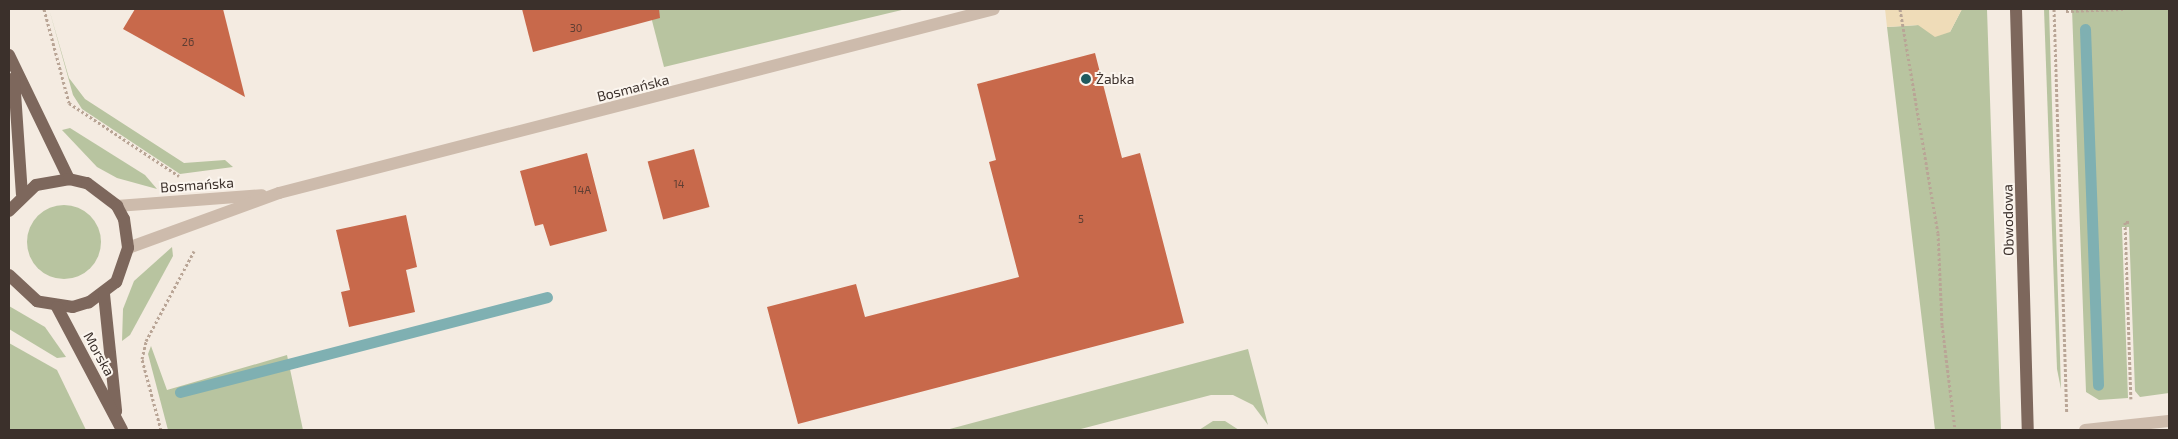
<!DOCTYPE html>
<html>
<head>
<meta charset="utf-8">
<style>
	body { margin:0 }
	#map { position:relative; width:2178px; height:439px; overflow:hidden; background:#f4ebe1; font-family:"Exo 2",sans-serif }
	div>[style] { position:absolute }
	.green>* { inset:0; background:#b8c4a0 }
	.round { border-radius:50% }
	.sand>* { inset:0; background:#efdcb8 }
	.stream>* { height:11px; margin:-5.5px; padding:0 5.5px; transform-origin:5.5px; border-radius:5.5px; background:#7fb0b2 }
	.building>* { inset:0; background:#c8694b; transform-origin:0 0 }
	.path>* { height:3px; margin-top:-1.5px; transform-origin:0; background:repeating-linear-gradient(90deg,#b9a596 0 2.5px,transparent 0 5px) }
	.minor>* { height:12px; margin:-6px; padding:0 6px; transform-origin:6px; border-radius:6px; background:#cdbbac }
	.major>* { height:12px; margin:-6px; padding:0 6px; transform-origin:6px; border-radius:6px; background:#7d675c }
	.dots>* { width:14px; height:14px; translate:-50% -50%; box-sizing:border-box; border:2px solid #fbf5ee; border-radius:50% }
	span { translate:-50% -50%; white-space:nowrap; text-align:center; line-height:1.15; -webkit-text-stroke:4px #fbf5ee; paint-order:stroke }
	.number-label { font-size:11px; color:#5e3e33 }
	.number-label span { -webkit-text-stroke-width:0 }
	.poi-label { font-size:14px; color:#3b302b }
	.left { translate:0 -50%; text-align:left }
	.street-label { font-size:14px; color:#3b302b }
	.frame { position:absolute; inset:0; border:10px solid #3b302b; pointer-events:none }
</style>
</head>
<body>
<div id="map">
	<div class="green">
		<i style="clip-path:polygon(49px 9px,69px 78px,85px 99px,184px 163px,225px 160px,233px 167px,180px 174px,82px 109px,73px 95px)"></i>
		<i style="clip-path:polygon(649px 9px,906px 9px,664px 67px)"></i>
		<i style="clip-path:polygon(1962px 9px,1987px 9px,2001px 430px,1935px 430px,1887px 27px,1919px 25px,1950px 32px)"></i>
		<i style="clip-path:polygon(2044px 9px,2049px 9px,2061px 389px,2057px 369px)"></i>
		<i style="clip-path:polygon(2072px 9px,2169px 9px,2169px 393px,2140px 397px,2135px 391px,2129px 227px,2122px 227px,2128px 398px,2099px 400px,2086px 392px)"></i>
		<i style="clip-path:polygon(70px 128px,145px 175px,157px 189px,117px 178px,97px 167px,62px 130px)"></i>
		<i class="round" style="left:27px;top:205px;width:74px;height:74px"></i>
		<i style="clip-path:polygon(172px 247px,173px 256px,130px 335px,122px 341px,123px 309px,134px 281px)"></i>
		<i style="clip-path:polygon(9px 306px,45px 327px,66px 357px,57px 358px,9px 329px)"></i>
		<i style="clip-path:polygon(9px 343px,57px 370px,86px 430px,9px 430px)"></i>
		<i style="clip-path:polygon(151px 346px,167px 390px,287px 355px,303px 430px,168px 430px,148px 354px)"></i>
		<i style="clip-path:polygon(1248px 349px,1268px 425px,1253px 405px,1233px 395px,1211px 395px,1077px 430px,946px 430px)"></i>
		<i style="clip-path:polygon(1213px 421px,1225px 421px,1239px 430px,1199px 430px)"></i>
	</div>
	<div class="sand">
		<i style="clip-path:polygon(1885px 9px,1962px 9px,1950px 32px,1935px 37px,1918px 25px,1887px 27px)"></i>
	</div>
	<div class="stream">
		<i style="left:2085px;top:29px;width:356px;rotate:87.9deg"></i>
		<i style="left:180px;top:392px;width:379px;rotate:-14.5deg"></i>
	</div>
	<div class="building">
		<i style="clip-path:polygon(135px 9px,223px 9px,245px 97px,123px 29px)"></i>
		<i style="clip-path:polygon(522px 9px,659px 9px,660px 18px,533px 52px)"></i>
		<i style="clip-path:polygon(1095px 53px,1122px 158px,1140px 153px,1184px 323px,798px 424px,767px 307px,856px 284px,865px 317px,1019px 277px,989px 162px,996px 160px,977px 84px)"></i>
		<i style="left:694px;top:149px;width:60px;height:48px;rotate:75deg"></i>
		<i style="clip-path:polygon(587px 153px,607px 231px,550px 246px,543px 224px,535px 226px,520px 171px)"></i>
		<i style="clip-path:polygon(406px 215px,417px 267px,406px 270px,415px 312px,349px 327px,341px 292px,350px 290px,336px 230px)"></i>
	</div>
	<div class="path">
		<i style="left:44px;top:9px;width:97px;rotate:75.1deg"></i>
		<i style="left:69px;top:103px;width:132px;rotate:33.6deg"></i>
		<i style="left:1900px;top:9px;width:227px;rotate:80.4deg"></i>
		<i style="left:1938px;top:233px;width:92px;rotate:87.5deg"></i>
		<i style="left:1942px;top:325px;width:106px;rotate:82.9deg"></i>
		<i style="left:2054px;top:9px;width:404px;rotate:88.2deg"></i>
		<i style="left:2066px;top:11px;width:57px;rotate:-2deg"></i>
		<i style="left:2129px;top:222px;width:4px;rotate:180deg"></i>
		<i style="left:2125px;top:222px;width:177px;rotate:88.1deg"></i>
		<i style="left:161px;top:430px;width:73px;rotate:-105deg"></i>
		<i style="left:142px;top:359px;width:18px;rotate:-77deg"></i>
		<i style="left:146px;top:341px;width:102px;rotate:-61.9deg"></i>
	</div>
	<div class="minor">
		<i style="left:117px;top:206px;width:145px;rotate:-4.3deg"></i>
		<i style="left:128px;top:248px;width:161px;rotate:-20deg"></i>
		<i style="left:279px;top:193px;width:738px;rotate:-14.43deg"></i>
		<i style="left:2085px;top:430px;width:84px;rotate:-6.1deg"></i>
	</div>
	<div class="major">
		<i style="left:2016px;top:9px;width:421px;rotate:88.4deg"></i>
		<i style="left:9px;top:55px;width:138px;rotate:64.2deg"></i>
		<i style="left:14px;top:78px;width:116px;rotate:86.1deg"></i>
		<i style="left:9px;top:211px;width:37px;rotate:-44deg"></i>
		<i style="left:36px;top:185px;width:34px;rotate:-10deg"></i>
		<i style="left:69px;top:179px;width:18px;rotate:13deg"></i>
		<i style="left:87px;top:183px;width:38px;rotate:37deg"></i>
		<i style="left:117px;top:206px;width:15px;rotate:62deg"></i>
		<i style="left:124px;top:219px;width:29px;rotate:82deg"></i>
		<i style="left:128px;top:248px;width:36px;rotate:109deg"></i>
		<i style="left:116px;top:282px;width:34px;rotate:143deg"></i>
		<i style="left:89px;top:302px;width:17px;rotate:163deg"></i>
		<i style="left:73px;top:307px;width:36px;rotate:-171deg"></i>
		<i style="left:37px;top:301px;width:38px;rotate:-137deg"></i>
		<i style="left:104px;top:294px;width:118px;rotate:84.1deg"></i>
		<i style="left:57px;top:307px;width:139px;rotate:62.1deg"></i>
	</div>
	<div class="dots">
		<i style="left:1086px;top:79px;background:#1f5a5e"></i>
	</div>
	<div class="number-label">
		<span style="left:576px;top:28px">30</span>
		<span style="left:188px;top:42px">26</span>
		<span style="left:679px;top:184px">14</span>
		<span style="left:582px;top:190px">14A</span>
		<span style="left:1081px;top:219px">5</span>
	</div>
	<div class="poi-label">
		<span class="left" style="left:1096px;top:79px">Żabka</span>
	</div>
	<div class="street-label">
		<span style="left:633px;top:88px;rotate:-14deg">Bosmańska</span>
		<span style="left:197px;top:185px;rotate:-4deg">Bosmańska</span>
		<span style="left:2008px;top:220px;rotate:-91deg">Obwodowa</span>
		<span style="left:99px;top:354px;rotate:61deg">Morska</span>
	</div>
	<div class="frame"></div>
</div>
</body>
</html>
